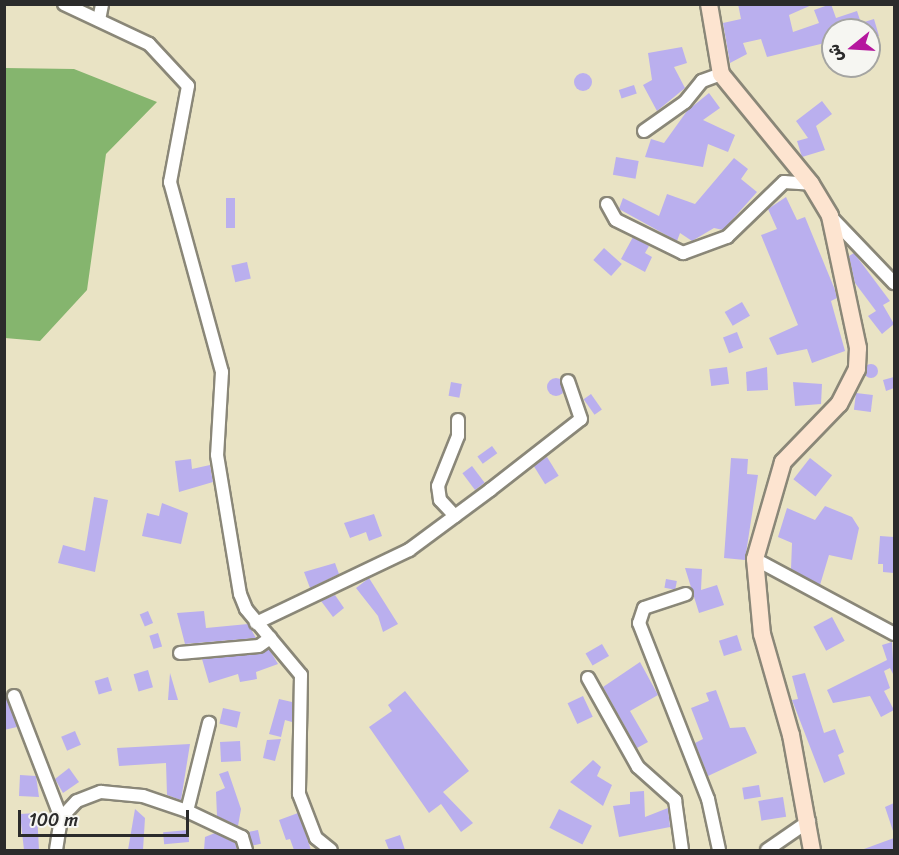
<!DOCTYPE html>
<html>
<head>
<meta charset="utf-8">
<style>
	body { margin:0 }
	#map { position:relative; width:899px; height:855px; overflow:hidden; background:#e9e3c4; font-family:Sriracha,"Playpen Sans Arabic",sans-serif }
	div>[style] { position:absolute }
	.forest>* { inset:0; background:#85b56e }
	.building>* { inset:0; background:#baafee; transform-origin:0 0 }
	.round { border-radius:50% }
	.roads { filter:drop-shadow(2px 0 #8a8778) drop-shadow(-2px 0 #8a8778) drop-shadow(0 2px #8a8778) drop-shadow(0 -2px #8a8778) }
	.minor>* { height:12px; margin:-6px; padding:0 6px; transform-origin:6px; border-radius:6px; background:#fff }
	.secondary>* { height:16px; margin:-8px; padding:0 8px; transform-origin:8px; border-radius:8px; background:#fde4d0 }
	span { translate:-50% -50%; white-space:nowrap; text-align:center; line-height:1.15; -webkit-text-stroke:6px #f6f6f2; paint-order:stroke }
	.frame { position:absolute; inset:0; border:6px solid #2b2b2b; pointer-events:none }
	.north { position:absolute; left:821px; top:18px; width:60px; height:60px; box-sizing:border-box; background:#f6f6f2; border:2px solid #a5a5a2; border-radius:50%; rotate:252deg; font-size:16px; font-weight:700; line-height:24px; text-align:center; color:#2b2b2b }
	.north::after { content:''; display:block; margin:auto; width:21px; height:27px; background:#b5179e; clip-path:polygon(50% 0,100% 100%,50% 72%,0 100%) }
	.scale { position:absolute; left:18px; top:810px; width:171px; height:27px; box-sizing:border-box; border:3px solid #2b2b2b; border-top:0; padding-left:8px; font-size:18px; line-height:21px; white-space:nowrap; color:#2b2b2b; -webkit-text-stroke:4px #f6f6f2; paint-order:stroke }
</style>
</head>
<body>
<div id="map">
	<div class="forest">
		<i style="clip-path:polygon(5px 68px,74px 69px,157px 102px,106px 154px,87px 290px,40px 341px,5px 338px)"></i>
	</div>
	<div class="building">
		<i style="clip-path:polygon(738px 4px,814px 4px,789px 15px,793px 32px,819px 23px,814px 10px,831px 4px,836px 18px,857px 11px,861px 23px,874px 19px,879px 36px,871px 38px,869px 30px,833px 30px,833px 41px,767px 57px,761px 39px,743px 43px,747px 54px,730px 63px,723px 23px,741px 19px)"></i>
		<i style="clip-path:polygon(682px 47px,687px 63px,674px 67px,685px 88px,657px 111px,643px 85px,652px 80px,648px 53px)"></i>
		<i class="round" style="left:574px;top:73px;width:18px;height:18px"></i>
		<i style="left:634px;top:85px;width:9px;height:16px;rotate:72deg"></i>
		<i style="clip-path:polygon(709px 93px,720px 108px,703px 120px,735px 135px,728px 152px,708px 144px,703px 167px,645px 157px,651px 139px,664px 143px,687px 111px)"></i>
		<i style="clip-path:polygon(822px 101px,832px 114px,816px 126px,825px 150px,802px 157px,797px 141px,808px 138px,796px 121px)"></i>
		<i style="left:616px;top:157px;width:23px;height:18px;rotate:10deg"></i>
		<i style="clip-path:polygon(734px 158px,748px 169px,741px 179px,757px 192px,723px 230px,714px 228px,692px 241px,680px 233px,677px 241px,619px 209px,623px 198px,659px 216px,667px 194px,695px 204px)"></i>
		<i style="clip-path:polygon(786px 197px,797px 220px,805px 217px,835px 290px,837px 298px,831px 301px,845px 351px,812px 363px,807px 349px,777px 355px,769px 338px,798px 325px,761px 235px,777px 229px,768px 209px)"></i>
		<i style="left:226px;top:198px;width:9px;height:30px"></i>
		<i style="clip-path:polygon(633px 237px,649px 246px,645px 253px,652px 257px,645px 272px,621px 259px)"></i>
		<i style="left:604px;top:248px;width:24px;height:16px;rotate:42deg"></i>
		<i style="clip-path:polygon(854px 253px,890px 301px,883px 305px,894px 324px,882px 334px,868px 316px,876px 311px,855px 283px,849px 256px)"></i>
		<i style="left:247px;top:262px;width:17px;height:16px;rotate:77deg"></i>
		<i style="left:742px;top:302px;width:16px;height:20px;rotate:60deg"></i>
		<i style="left:737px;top:332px;width:17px;height:15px;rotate:69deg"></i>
		<i class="round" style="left:864px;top:364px;width:14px;height:14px"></i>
		<i style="left:727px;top:367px;width:17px;height:18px;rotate:83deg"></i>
		<i style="clip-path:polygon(767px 367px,768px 390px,747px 391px,746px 372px)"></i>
		<i style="clip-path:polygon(894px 377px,894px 388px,886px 391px,883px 380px)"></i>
		<i class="round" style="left:547px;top:378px;width:18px;height:18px"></i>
		<i style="left:451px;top:382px;width:11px;height:14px;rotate:10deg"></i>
		<i style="clip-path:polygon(793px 382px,822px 384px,821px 404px,795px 406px)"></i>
		<i style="left:856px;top:393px;width:17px;height:17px;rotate:7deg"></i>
		<i style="left:591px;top:394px;width:19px;height:9px;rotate:55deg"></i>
		<i style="left:492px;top:446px;width:9px;height:18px;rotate:54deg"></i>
		<i style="left:547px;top:457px;width:22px;height:16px;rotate:58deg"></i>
		<i style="clip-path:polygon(731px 458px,748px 459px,747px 474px,758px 475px,745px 560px,724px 558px)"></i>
		<i style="left:810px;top:458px;width:28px;height:27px;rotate:38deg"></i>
		<i style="clip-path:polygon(191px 459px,192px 469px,210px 465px,213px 482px,179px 492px,175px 461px)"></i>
		<i style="left:472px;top:466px;width:21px;height:12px;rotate:53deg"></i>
		<i style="clip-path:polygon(94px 497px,108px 500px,95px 572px,58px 563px,63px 545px,85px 551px)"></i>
		<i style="clip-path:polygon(162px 503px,188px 513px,181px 544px,142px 536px,147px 513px,159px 516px)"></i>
		<i style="clip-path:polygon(825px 506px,852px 517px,859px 528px,852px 560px,829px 555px,820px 585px,791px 569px,792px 543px,778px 537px,787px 508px,815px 520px)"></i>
		<i style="clip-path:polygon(374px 514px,382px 536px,369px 541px,366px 532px,350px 538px,344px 523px)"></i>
		<i style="clip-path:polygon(880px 536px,894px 537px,894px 573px,883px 572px,883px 564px,878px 564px)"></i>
		<i style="clip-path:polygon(335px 563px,339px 574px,310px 588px,304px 572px)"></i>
		<i style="clip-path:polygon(685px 568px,702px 569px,701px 590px,717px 585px,724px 605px,699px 613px)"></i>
		<i style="clip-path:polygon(369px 578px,398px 624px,383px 632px,378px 616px,356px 588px)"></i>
		<i style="left:666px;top:579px;width:11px;height:9px;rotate:10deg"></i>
		<i style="clip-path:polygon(335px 595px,344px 608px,333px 617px,321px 601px)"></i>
		<i style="left:148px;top:611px;width:13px;height:9px;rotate:67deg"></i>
		<i style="clip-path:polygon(204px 611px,206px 628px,248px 624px,256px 638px,185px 644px,177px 613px)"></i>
		<i style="left:832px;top:617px;width:27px;height:21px;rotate:62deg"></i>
		<i style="left:158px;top:633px;width:14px;height:9px;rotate:73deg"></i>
		<i style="left:737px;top:635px;width:16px;height:19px;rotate:72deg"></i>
		<i style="clip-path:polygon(892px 642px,894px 676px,890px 668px,884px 671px,890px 688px,884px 691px,894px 710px,881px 717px,870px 696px,833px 703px,827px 690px,887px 660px,882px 645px)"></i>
		<i style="left:602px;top:644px;width:14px;height:19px;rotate:60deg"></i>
		<i style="clip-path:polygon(269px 649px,278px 664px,256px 672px,257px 679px,240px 682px,238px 674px,209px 683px,202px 659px)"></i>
		<i style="clip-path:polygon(640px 662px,658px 695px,630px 711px,648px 742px,637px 748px,603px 687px)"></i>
		<i style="left:148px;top:670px;width:18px;height:15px;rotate:74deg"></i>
		<i style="clip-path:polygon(170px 673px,178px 700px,168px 700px)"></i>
		<i style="clip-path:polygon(805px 673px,824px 733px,835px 729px,844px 752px,838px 755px,845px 774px,824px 783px,792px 700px,798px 699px,792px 676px)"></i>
		<i style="left:108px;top:677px;width:14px;height:14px;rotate:73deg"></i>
		<i style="clip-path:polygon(716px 690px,730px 728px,745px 727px,757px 753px,708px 776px,695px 743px,703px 739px,691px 708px,709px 701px,706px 693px)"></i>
		<i style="clip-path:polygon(405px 691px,469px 771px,443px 792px,473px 823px,461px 832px,441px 804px,429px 813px,369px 727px,392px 711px,388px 705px)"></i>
		<i style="clip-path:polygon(6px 693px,17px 727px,4px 730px,4px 694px)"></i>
		<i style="left:583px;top:696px;width:23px;height:17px;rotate:65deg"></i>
		<i style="clip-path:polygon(279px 699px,292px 702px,292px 722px,285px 720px,281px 737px,269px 734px)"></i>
		<i style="left:223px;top:708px;width:18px;height:16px;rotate:13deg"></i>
		<i style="left:75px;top:731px;width:15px;height:15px;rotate:67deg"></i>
		<i style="clip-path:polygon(281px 739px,275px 761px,263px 758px,267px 740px)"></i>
		<i style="left:240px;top:741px;width:20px;height:20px;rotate:87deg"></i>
		<i style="clip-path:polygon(190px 744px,181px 800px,167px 795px,166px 763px,119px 766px,117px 748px)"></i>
		<i style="clip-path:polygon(593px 760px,601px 767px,597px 776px,612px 785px,603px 806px,570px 782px)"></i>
		<i style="clip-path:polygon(69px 768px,79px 782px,63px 793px,55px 779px)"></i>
		<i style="clip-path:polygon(228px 771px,241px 809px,238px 826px,217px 816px,216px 792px,225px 788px,219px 774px)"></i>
		<i style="clip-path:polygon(20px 775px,36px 776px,39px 797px,19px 796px)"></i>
		<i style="left:759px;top:785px;width:12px;height:17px;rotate:81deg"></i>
		<i style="clip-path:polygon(644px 791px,645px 817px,668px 808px,670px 827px,619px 837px,613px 806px,630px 804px,630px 792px)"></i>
		<i style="left:783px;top:797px;width:20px;height:25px;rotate:81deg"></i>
		<i style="clip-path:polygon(894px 803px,894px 831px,893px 831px,885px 807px)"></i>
		<i style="clip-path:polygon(135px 809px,145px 818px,143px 850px,128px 850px)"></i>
		<i style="left:559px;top:809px;width:37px;height:21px;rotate:27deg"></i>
		<i style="clip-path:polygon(37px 813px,39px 850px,24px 850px,20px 814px)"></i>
		<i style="clip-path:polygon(298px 813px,305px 832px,311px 850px,294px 850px,290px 839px,286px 840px,279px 820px)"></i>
		<i style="left:188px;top:830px;width:12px;height:25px;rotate:85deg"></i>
		<i style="left:258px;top:830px;width:14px;height:9px;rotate:78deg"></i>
		<i style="clip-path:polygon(215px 833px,235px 843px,237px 850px,204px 850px,205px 837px)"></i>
		<i style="clip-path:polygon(400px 835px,405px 850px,389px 850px,385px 840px)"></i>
		<i style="clip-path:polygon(894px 838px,894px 850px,864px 850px,864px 849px)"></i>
	</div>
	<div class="roads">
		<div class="minor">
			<i style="left:64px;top:4px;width:94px;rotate:25.2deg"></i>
			<i style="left:149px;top:44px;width:57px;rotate:47.1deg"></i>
			<i style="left:188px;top:86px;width:98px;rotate:100.6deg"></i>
			<i style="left:170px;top:182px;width:197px;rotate:74.7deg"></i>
			<i style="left:222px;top:372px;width:83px;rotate:93.4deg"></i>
			<i style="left:217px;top:455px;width:141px;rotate:80.6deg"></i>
			<i style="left:240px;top:594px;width:16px;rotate:68deg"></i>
			<i style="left:246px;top:609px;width:86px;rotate:50.2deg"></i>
			<i style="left:301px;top:675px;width:119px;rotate:91deg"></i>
			<i style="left:299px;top:794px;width:47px;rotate:68.9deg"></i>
			<i style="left:316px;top:838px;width:19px;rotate:39deg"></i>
			<i style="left:99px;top:20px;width:16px;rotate:-79deg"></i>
			<i style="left:644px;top:131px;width:50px;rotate:-35.3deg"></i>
			<i style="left:685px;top:102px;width:27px;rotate:-51deg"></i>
			<i style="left:702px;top:81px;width:20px;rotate:-20deg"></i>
			<i style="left:607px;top:204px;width:18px;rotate:61deg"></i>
			<i style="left:616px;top:220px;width:75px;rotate:26.2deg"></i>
			<i style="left:683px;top:253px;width:47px;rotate:-20deg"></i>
			<i style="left:727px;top:237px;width:79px;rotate:-44deg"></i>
			<i style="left:784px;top:182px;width:27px;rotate:4deg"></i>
			<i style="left:830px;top:216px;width:93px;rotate:46.3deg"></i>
			<i style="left:455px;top:516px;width:22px;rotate:-133deg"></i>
			<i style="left:440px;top:500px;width:14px;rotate:-98deg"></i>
			<i style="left:438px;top:486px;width:54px;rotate:-68.2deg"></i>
			<i style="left:458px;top:436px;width:16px;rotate:-90deg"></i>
			<i style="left:755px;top:559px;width:158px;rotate:28.3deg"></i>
			<i style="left:686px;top:594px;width:44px;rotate:161.6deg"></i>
			<i style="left:644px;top:608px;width:16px;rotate:108deg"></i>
			<i style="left:639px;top:623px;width:189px;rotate:68.6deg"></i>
			<i style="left:708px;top:799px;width:52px;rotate:77.8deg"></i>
			<i style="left:256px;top:623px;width:170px;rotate:-25.5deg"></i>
			<i style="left:409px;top:550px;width:101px;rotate:-36.5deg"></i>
			<i style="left:490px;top:490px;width:115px;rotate:-38deg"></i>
			<i style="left:581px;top:419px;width:40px;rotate:-108.9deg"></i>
			<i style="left:180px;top:653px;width:79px;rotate:-5.1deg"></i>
			<i style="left:259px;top:646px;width:14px;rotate:-36deg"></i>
			<i style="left:588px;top:678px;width:102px;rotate:60.7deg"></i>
			<i style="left:638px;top:767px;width:50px;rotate:41.7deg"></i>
			<i style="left:675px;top:800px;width:50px;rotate:82deg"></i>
			<i style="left:14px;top:696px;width:131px;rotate:68.9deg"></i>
			<i style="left:187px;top:811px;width:91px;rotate:-76deg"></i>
			<i style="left:56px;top:850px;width:32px;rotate:-81deg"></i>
			<i style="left:61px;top:818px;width:23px;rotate:-47deg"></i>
			<i style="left:77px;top:801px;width:26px;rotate:-21deg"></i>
			<i style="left:101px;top:792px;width:42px;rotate:5.4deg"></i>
			<i style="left:143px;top:796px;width:46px;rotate:18.8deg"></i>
			<i style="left:187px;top:811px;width:61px;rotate:25.3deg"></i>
			<i style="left:242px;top:837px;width:14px;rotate:73deg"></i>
			<i style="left:767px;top:850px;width:51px;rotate:-34.6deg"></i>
		</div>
		<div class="secondary">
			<i style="left:709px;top:4px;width:71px;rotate:80.3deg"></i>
			<i style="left:721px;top:74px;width:142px;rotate:50.7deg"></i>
			<i style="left:811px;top:184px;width:37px;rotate:59deg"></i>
			<i style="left:830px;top:216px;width:135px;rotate:78deg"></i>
			<i style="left:858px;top:348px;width:21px;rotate:93deg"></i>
			<i style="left:857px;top:369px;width:39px;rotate:117deg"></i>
			<i style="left:839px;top:404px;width:81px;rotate:134deg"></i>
			<i style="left:783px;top:462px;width:101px;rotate:106.1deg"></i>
			<i style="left:755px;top:559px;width:75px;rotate:84.7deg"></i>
			<i style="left:762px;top:634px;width:105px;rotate:74deg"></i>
			<i style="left:791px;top:735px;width:117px;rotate:79.7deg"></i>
		</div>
	</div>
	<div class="frame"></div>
	<div class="north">ش</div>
	<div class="scale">100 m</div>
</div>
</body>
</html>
